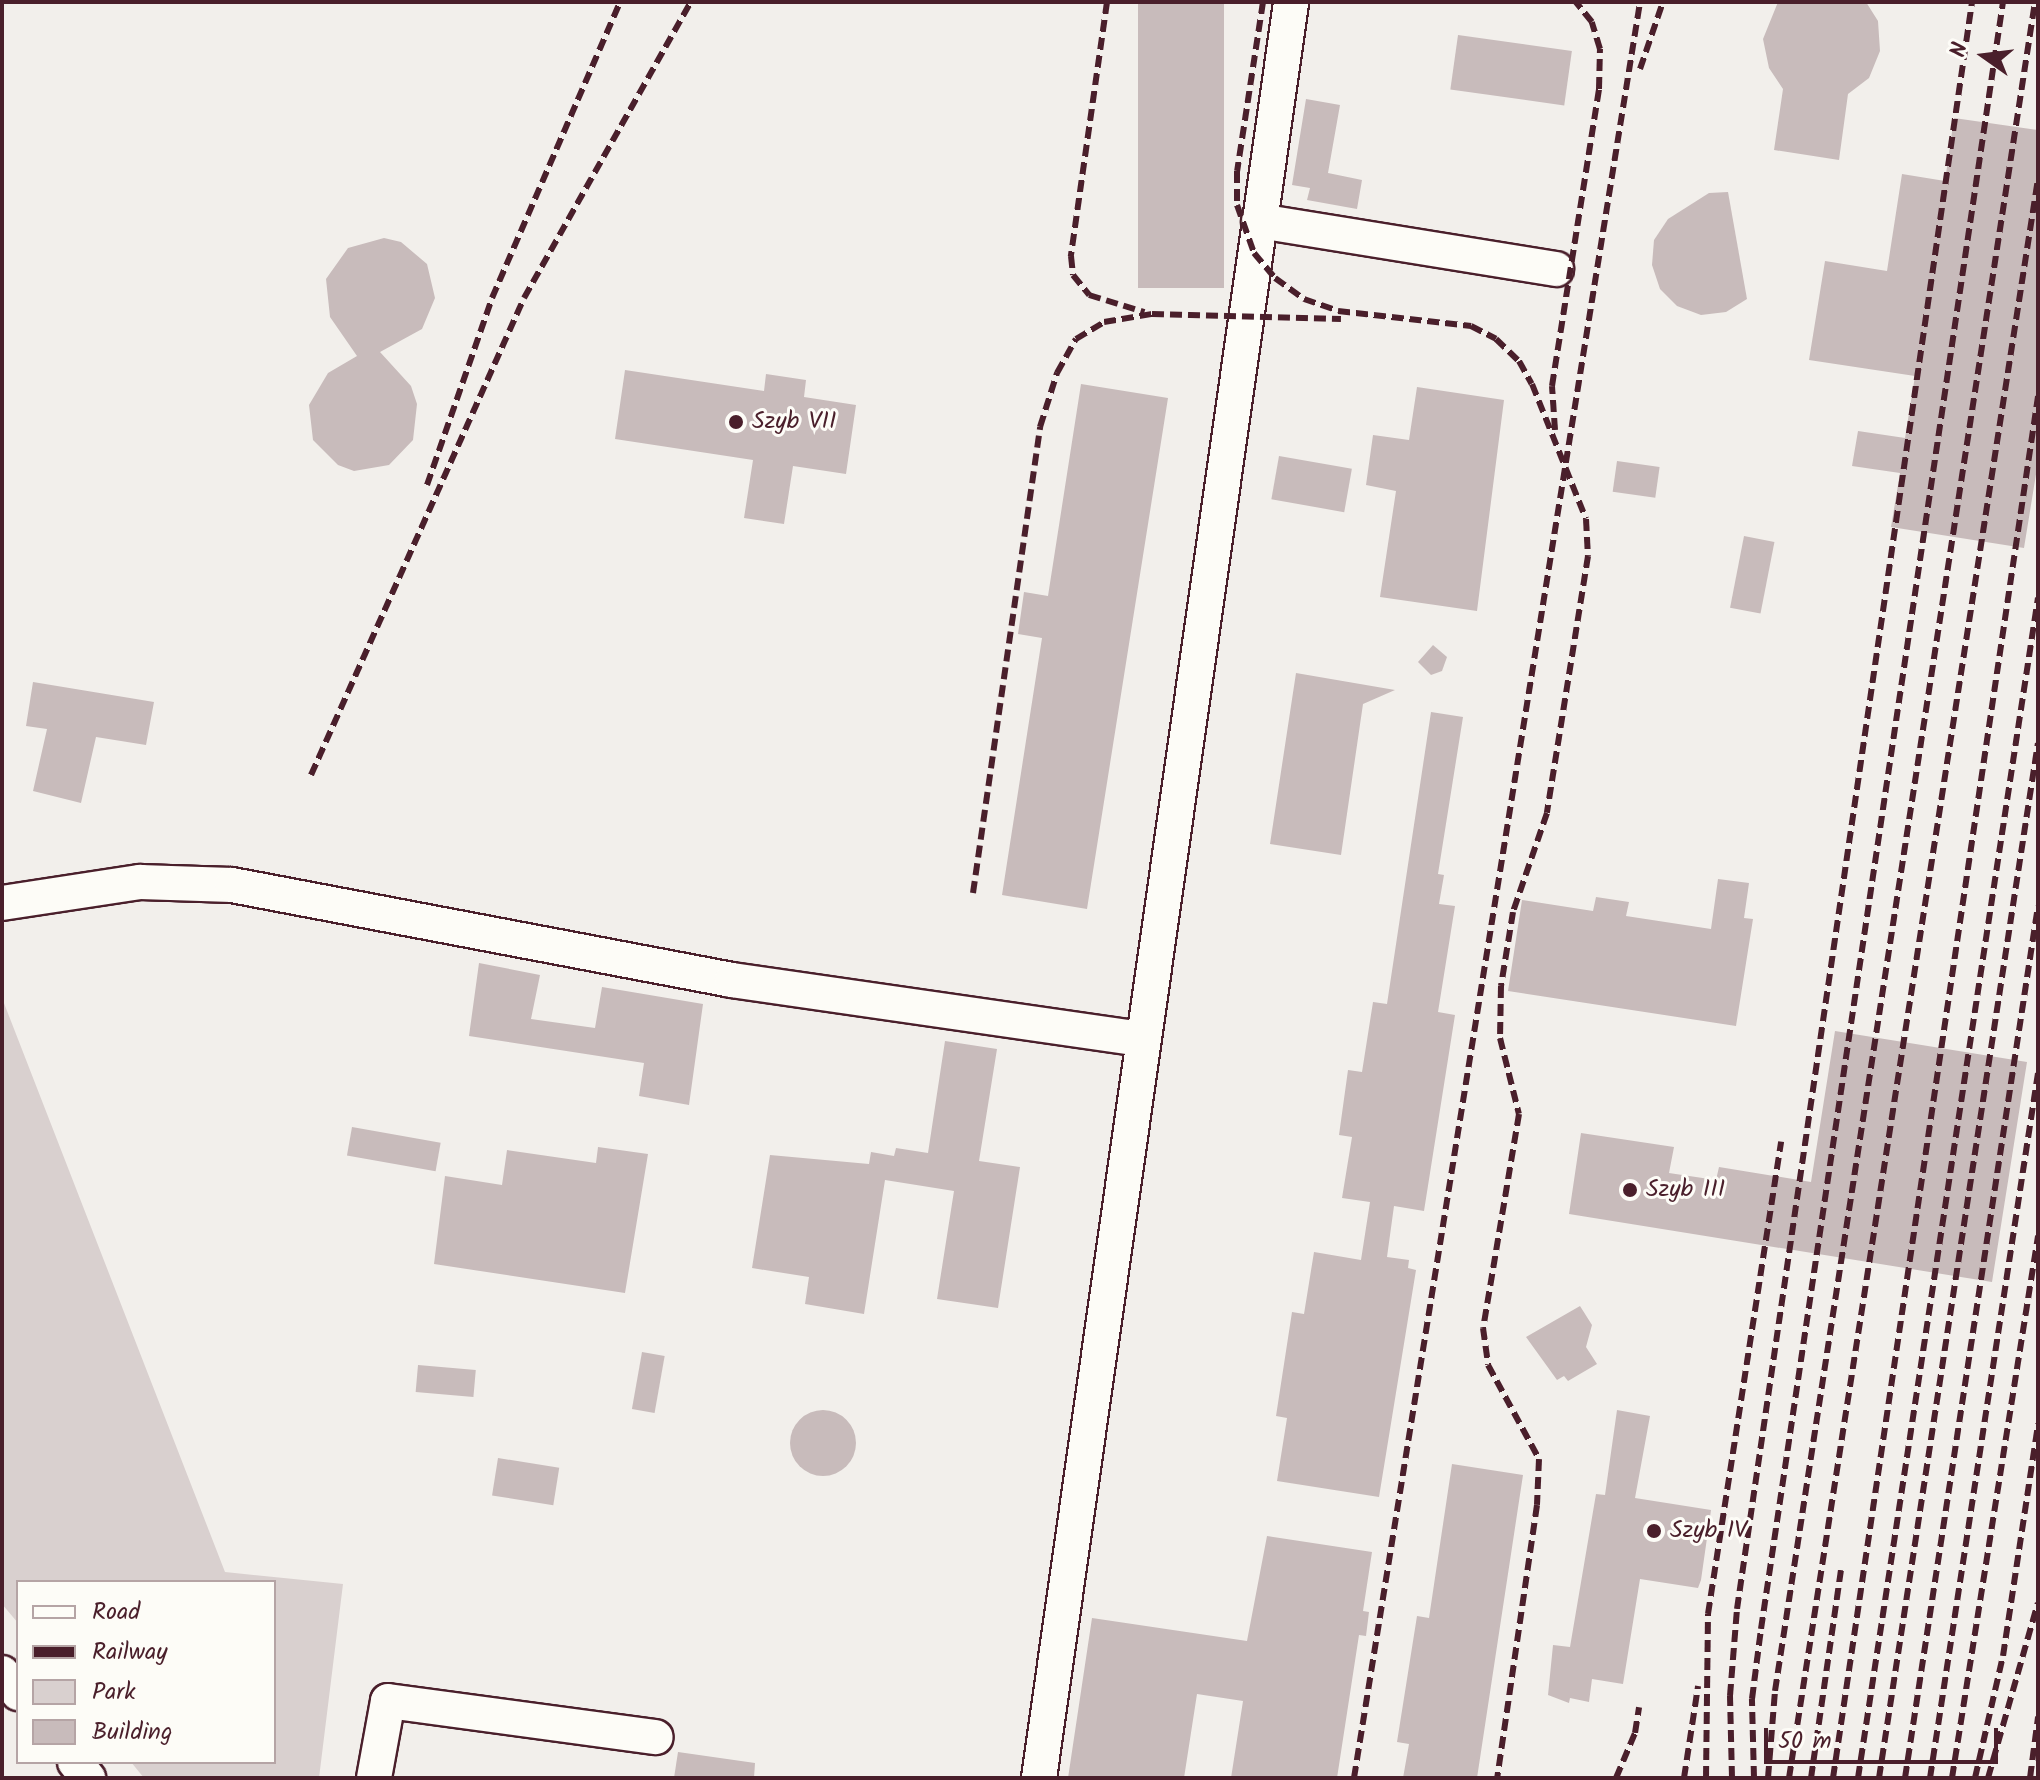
<!DOCTYPE html>
<html>
<head>
<meta charset="utf-8">
<style>
	body { margin:0 }
	#map { position:relative; width:2040px; height:1780px; overflow:hidden; background:#f2efeb; font-family:Kalam,sans-serif }
	div>[style] { position:absolute }
	.green>* { inset:0; background:#d9d0cf }
	.building>* { inset:0; background:#c8bbbb; transform-origin:0 0 }
	.round { border-radius:50% }
	.roads { filter:drop-shadow(2px 0 #4a1f2b) drop-shadow(-2px 0 #4a1f2b) drop-shadow(0 2px #4a1f2b) drop-shadow(0 -2px #4a1f2b) }
	.minor>* { height:34px; margin:-17px; padding:0 17px; transform-origin:17px; border-radius:17px; background:#fdfcf7 }
	.rail>* { height:6px; margin-top:-3px; transform-origin:0; background:repeating-linear-gradient(90deg,#4a1f2b 0 12px,transparent 0 18px) }
	.dots>* { width:22px; height:22px; translate:-50% -50%; box-sizing:border-box; border:4px solid #fdfcf7; border-radius:50% }
	span { translate:-50% -50%; white-space:nowrap; text-align:center; line-height:1.15; -webkit-text-stroke:6px #fdfcf7; paint-order:stroke }
	.poi-label { font-size:24px; color:#4a1f2b }
	.left { translate:0 -50%; text-align:left }
	.frame { position:absolute; inset:0; border:4px solid #4a1f2b; pointer-events:none }
	.legend { position:absolute; left:16px; top:1580px; width:260px; height:184px; box-sizing:border-box; background:#fdfcf7; border:2px solid #b5a4a5; margin:0; padding:10px 14px; list-style:none; font-size:24px; color:#4a1f2b }
	.legend li { display:flex; align-items:center; gap:16px; height:40px }
	.legend b { width:40px; border:2px solid #b5a4a5 }
	.north { position:absolute; left:1944px; top:16px; width:80px; height:80px; -webkit-text-stroke:6px #fdfcf7; paint-order:stroke; rotate:284deg; font-size:22px; font-weight:700; line-height:32px; text-align:center; color:#4a1f2b }
	.north::after { content:''; display:block; margin:auto; width:28px; height:36px; background:#4a1f2b; clip-path:polygon(50% 0,100% 100%,50% 72%,0 100%) }
	.scale { position:absolute; left:1764px; top:1728px; width:234px; height:36px; box-sizing:border-box; border:4px solid #4a1f2b; border-top:0; padding-left:10px; font-size:24px; line-height:28px; white-space:nowrap; color:#4a1f2b; -webkit-text-stroke:6px #fdfcf7; paint-order:stroke }
</style>
</head>
<body>
<div id="map">
	<div class="green">
		<i style="clip-path:polygon(2px 998px,225px 1572px,343px 1584px,319px 1778px,144px 1778px,131px 1762px,274px 1762px,274px 1582px,18px 1582px,18px 1623px,2px 1604px)"></i>
	</div>
	<div class="building">
		<i style="left:1138px;top:2px;width:86px;height:286px"></i>
		<i style="clip-path:polygon(1778px 2px,1866px 2px,1878px 21px,1880px 51px,1869px 78px,1848px 94px,1839px 160px,1774px 150px,1783px 89px,1769px 68px,1763px 39px)"></i>
		<i style="left:1458px;top:35px;width:115px;height:55px;rotate:8deg"></i>
		<i style="clip-path:polygon(1306px 99px,1340px 105px,1328px 173px,1362px 180px,1357px 209px,1307px 200px,1310px 188px,1292px 185px)"></i>
		<i style="clip-path:polygon(1954px 118px,2038px 130px,2038px 462px,2024px 548px,1891px 527px,1900px 473px,1852px 466px,1858px 431px,1905px 438px,1915px 376px,1809px 360px,1825px 261px,1887px 271px,1902px 174px,1945px 181px)"></i>
		<i style="clip-path:polygon(1728px 192px,1747px 299px,1726px 312px,1701px 315px,1677px 306px,1660px 289px,1652px 265px,1654px 240px,1668px 219px,1709px 193px)"></i>
		<i style="clip-path:polygon(384px 238px,401px 242px,427px 264px,435px 298px,422px 329px,380px 352px,411px 386px,417px 404px,413px 440px,389px 465px,354px 471px,338px 465px,313px 440px,309px 405px,328px 373px,357px 356px,330px 317px,326px 279px,348px 248px)"></i>
		<i style="clip-path:polygon(625px 370px,764px 391px,766px 374px,806px 380px,804px 397px,856px 405px,846px 474px,793px 466px,784px 524px,744px 518px,753px 460px,615px 439px)"></i>
		<i style="clip-path:polygon(1081px 384px,1168px 398px,1087px 909px,1002px 895px,1042px 638px,1018px 634px,1024px 592px,1048px 596px)"></i>
		<i style="clip-path:polygon(1417px 387px,1504px 400px,1477px 611px,1380px 597px,1396px 491px,1366px 485px,1373px 435px,1409px 440px)"></i>
		<i style="left:1279px;top:456px;width:74px;height:44px;rotate:10deg"></i>
		<i style="left:1617px;top:461px;width:43px;height:31px;rotate:8deg"></i>
		<i style="left:1744px;top:536px;width:31px;height:73px;rotate:11deg"></i>
		<i style="clip-path:polygon(1433px 645px,1447px 657px,1442px 671px,1431px 675px,1418px 662px)"></i>
		<i style="clip-path:polygon(1296px 673px,1395px 690px,1363px 704px,1341px 855px,1270px 844px)"></i>
		<i style="clip-path:polygon(33px 682px,154px 702px,146px 745px,96px 737px,81px 803px,33px 791px,47px 729px,26px 726px)"></i>
		<i style="clip-path:polygon(1431px 712px,1463px 717px,1438px 874px,1444px 875px,1439px 904px,1455px 906px,1438px 1012px,1455px 1015px,1424px 1211px,1394px 1206px,1387px 1257px,1409px 1260px,1408px 1268px,1416px 1270px,1379px 1497px,1277px 1481px,1287px 1418px,1276px 1416px,1292px 1312px,1304px 1314px,1314px 1252px,1361px 1260px,1370px 1202px,1342px 1198px,1352px 1137px,1339px 1135px,1348px 1070px,1362px 1072px,1373px 1002px,1387px 1004px)"></i>
		<i style="clip-path:polygon(1718px 879px,1749px 883px,1744px 918px,1753px 919px,1736px 1026px,1508px 991px,1522px 900px,1593px 911px,1596px 897px,1629px 902px,1626px 916px,1711px 929px)"></i>
		<i style="clip-path:polygon(479px 963px,540px 975px,531px 1019px,595px 1028px,602px 987px,703px 1004px,689px 1105px,639px 1096px,644px 1063px,469px 1036px)"></i>
		<i style="clip-path:polygon(1835px 1031px,2027px 1062px,1992px 1282px,1569px 1214px,1581px 1133px,1674px 1147px,1669px 1173px,1716px 1180px,1719px 1167px,1811px 1182px)"></i>
		<i style="clip-path:polygon(945px 1041px,997px 1049px,979px 1161px,1020px 1167px,998px 1308px,937px 1299px,954px 1191px,885px 1180px,864px 1314px,805px 1304px,809px 1277px,752px 1268px,770px 1155px,869px 1164px,871px 1152px,894px 1156px,896px 1148px,928px 1153px)"></i>
		<i style="left:352px;top:1127px;width:90px;height:29px;rotate:10deg"></i>
		<i style="clip-path:polygon(598px 1147px,648px 1154px,625px 1293px,434px 1264px,445px 1176px,502px 1185px,507px 1150px,596px 1163px)"></i>
		<i style="clip-path:polygon(1580px 1306px,1592px 1325px,1586px 1347px,1597px 1364px,1568px 1381px,1564px 1376px,1557px 1380px,1526px 1337px)"></i>
		<i style="left:642px;top:1352px;width:23px;height:58px;rotate:10deg"></i>
		<i style="left:418px;top:1365px;width:58px;height:27px;rotate:5deg"></i>
		<i class="round" style="left:790px;top:1410px;width:66px;height:66px"></i>
		<i style="clip-path:polygon(1617px 1410px,1650px 1416px,1635px 1498px,1711px 1510px,1701px 1580px,1698px 1588px,1640px 1579px,1623px 1684px,1592px 1679px,1589px 1702px,1570px 1698px,1569px 1703px,1548px 1695px,1553px 1645px,1570px 1647px,1596px 1494px,1605px 1495px)"></i>
		<i style="left:498px;top:1458px;width:62px;height:38px;rotate:9deg"></i>
		<i style="clip-path:polygon(1452px 1464px,1523px 1475px,1477px 1778px,1403px 1778px,1409px 1744px,1397px 1742px,1417px 1616px,1429px 1618px)"></i>
		<i style="clip-path:polygon(1267px 1536px,1372px 1552px,1363px 1611px,1369px 1612px,1366px 1636px,1359px 1635px,1337px 1778px,1231px 1778px,1243px 1701px,1197px 1694px,1184px 1778px,1068px 1778px,1092px 1618px,1247px 1641px)"></i>
		<i style="clip-path:polygon(678px 1752px,755px 1763px,754px 1778px,674px 1778px)"></i>
	</div>
	<div class="roads">
		<div class="minor">
			<i style="left:1259px;top:221px;width:301px;rotate:9.2deg"></i>
			<i style="left:2px;top:903px;width:140px;rotate:-8.7deg"></i>
			<i style="left:140px;top:882px;width:92px;rotate:1.9deg"></i>
			<i style="left:232px;top:885px;width:509px;rotate:10.76deg"></i>
			<i style="left:732px;top:980px;width:413px;rotate:8.2deg"></i>
			<i style="left:2px;top:1673px;width:26px;rotate:51deg"></i>
			<i style="left:75px;top:1762px;width:21px;rotate:51deg"></i>
			<i style="left:374px;top:1778px;width:78px;rotate:-79.7deg"></i>
			<i style="left:388px;top:1701px;width:270px;rotate:7.7deg"></i>
			<i style="left:1039px;top:1778px;width:1794px;rotate:-81.92deg"></i>
		</div>
	</div>
	<div class="rail">
		<i style="left:1107px;top:2px;width:257px;rotate:98.1deg"></i>
		<i style="left:1071px;top:256px;width:19px;rotate:84deg"></i>
		<i style="left:1073px;top:275px;width:26px;rotate:51deg"></i>
		<i style="left:1089px;top:295px;width:58px;rotate:17.2deg"></i>
		<i style="left:1263px;top:2px;width:171px;rotate:98.7deg"></i>
		<i style="left:1237px;top:171px;width:34px;rotate:90deg"></i>
		<i style="left:1237px;top:205px;width:51px;rotate:70.5deg"></i>
		<i style="left:1254px;top:253px;width:33px;rotate:50deg"></i>
		<i style="left:1275px;top:278px;width:36px;rotate:36deg"></i>
		<i style="left:1304px;top:299px;width:36px;rotate:19deg"></i>
		<i style="left:1338px;top:311px;width:134px;rotate:6.4deg"></i>
		<i style="left:1471px;top:326px;width:28px;rotate:27deg"></i>
		<i style="left:1496px;top:339px;width:32px;rotate:44deg"></i>
		<i style="left:1519px;top:361px;width:26px;rotate:61deg"></i>
		<i style="left:1532px;top:384px;width:145px;rotate:68.2deg"></i>
		<i style="left:1586px;top:519px;width:37px;rotate:87deg"></i>
		<i style="left:1588px;top:556px;width:260px;rotate:99.1deg"></i>
		<i style="left:1547px;top:813px;width:105px;rotate:109deg"></i>
		<i style="left:1513px;top:912px;width:75px;rotate:99.2deg"></i>
		<i style="left:1501px;top:986px;width:52px;rotate:91.1deg"></i>
		<i style="left:1500px;top:1038px;width:78px;rotate:76deg"></i>
		<i style="left:1519px;top:1114px;width:217px;rotate:99.5deg"></i>
		<i style="left:1483px;top:1328px;width:37px;rotate:82deg"></i>
		<i style="left:1488px;top:1365px;width:107px;rotate:61.5deg"></i>
		<i style="left:1539px;top:1459px;width:46px;rotate:92.5deg"></i>
		<i style="left:1537px;top:1505px;width:276px;rotate:98.3deg"></i>
		<i style="left:1640px;top:69px;width:71px;rotate:-71.1deg"></i>
		<i style="left:1555px;top:430px;width:44px;rotate:-93.9deg"></i>
		<i style="left:1552px;top:386px;width:301px;rotate:-81deg"></i>
		<i style="left:1599px;top:89px;width:40px;rotate:-88.6deg"></i>
		<i style="left:1600px;top:49px;width:28px;rotate:-107deg"></i>
		<i style="left:1592px;top:22px;width:26px;rotate:-129deg"></i>
		<i style="left:427px;top:485px;width:198px;rotate:-70.8deg"></i>
		<i style="left:492px;top:298px;width:322px;rotate:-66.6deg"></i>
		<i style="left:311px;top:775px;width:522px;rotate:-65.94deg"></i>
		<i style="left:524px;top:298px;width:340px;rotate:-60.6deg"></i>
		<i style="left:973px;top:893px;width:471px;rotate:-81.8deg"></i>
		<i style="left:1040px;top:427px;width:57px;rotate:-72.5deg"></i>
		<i style="left:1057px;top:373px;width:39px;rotate:-61deg"></i>
		<i style="left:1076px;top:339px;width:33px;rotate:-31deg"></i>
		<i style="left:1104px;top:322px;width:49px;rotate:-9.5deg"></i>
		<i style="left:1152px;top:314px;width:189px;rotate:1.5deg"></i>
		<i style="left:1354px;top:1778px;width:1799px;rotate:-80.85deg"></i>
		<i style="left:1616px;top:1778px;width:49px;rotate:-67.1deg"></i>
		<i style="left:1635px;top:1733px;width:26px;rotate:-81deg"></i>
		<i style="left:1684px;top:1778px;width:93px;rotate:-81.3deg"></i>
		<i style="left:1706px;top:1778px;width:164px;rotate:-89.3deg"></i>
		<i style="left:1708px;top:1614px;width:478px;rotate:-81.2deg"></i>
		<i style="left:1732px;top:1778px;width:82px;rotate:-91.4deg"></i>
		<i style="left:1730px;top:1696px;width:87px;rotate:-85.4deg"></i>
		<i style="left:1737px;top:1609px;width:1624px;rotate:-81.68deg"></i>
		<i style="left:1754px;top:1778px;width:79px;rotate:-91.5deg"></i>
		<i style="left:1752px;top:1699px;width:71px;rotate:-82.7deg"></i>
		<i style="left:1761px;top:1629px;width:1645px;rotate:-81.54deg"></i>
		<i style="left:1768px;top:1778px;width:87px;rotate:-85.4deg"></i>
		<i style="left:1775px;top:1691px;width:1709px;rotate:-81.25deg"></i>
		<i style="left:1789px;top:1778px;width:1618px;rotate:-81.15deg"></i>
		<i style="left:1811px;top:1778px;width:210px;rotate:-81.8deg"></i>
		<i style="left:1833px;top:1778px;width:1397px;rotate:-81.56deg"></i>
		<i style="left:1858px;top:1778px;width:1194px;rotate:-81.33deg"></i>
		<i style="left:1879px;top:1778px;width:1047px;rotate:-81.27deg"></i>
		<i style="left:1905px;top:1778px;width:882px;rotate:-81.33deg"></i>
		<i style="left:1930px;top:1778px;width:713px;rotate:-81.29deg"></i>
		<i style="left:1952px;top:1778px;width:549px;rotate:-80.98deg"></i>
		<i style="left:1975px;top:1778px;width:125px;rotate:-77.1deg"></i>
		<i style="left:2003px;top:1656px;width:235px;rotate:-81.4deg"></i>
		<i style="left:1988px;top:1778px;width:182px;rotate:-74.1deg"></i>
		<i style="left:2030px;top:1778px;width:62px;rotate:-82.5deg"></i>
	</div>
	<div class="dots">
		<i style="left:736px;top:422px;background:#4a1f2b"></i>
		<i style="left:1630px;top:1190px;background:#4a1f2b"></i>
		<i style="left:1654px;top:1531px;background:#4a1f2b"></i>
	</div>
	<div class="poi-label">
		<span class="left" style="left:752px;top:422px">Szyb VII</span>
		<span class="left" style="left:1646px;top:1190px">Szyb III</span>
		<span class="left" style="left:1670px;top:1531px">Szyb IV</span>
	</div>
	<div class="frame"></div>
	<ul class="legend">
	<li><b style="height:10px;background:#fdfcf7"></b>Road</li>
	<li><b style="height:10px;background:#4a1f2b"></b>Railway</li>
	<li><b style="height:22px;background:#d9d0cf"></b>Park</li>
	<li><b style="height:22px;background:#c8bbbb"></b>Building</li>
	</ul>
	<div class="north">N</div>
	<div class="scale">50 m</div>
</div>
</body>
</html>
